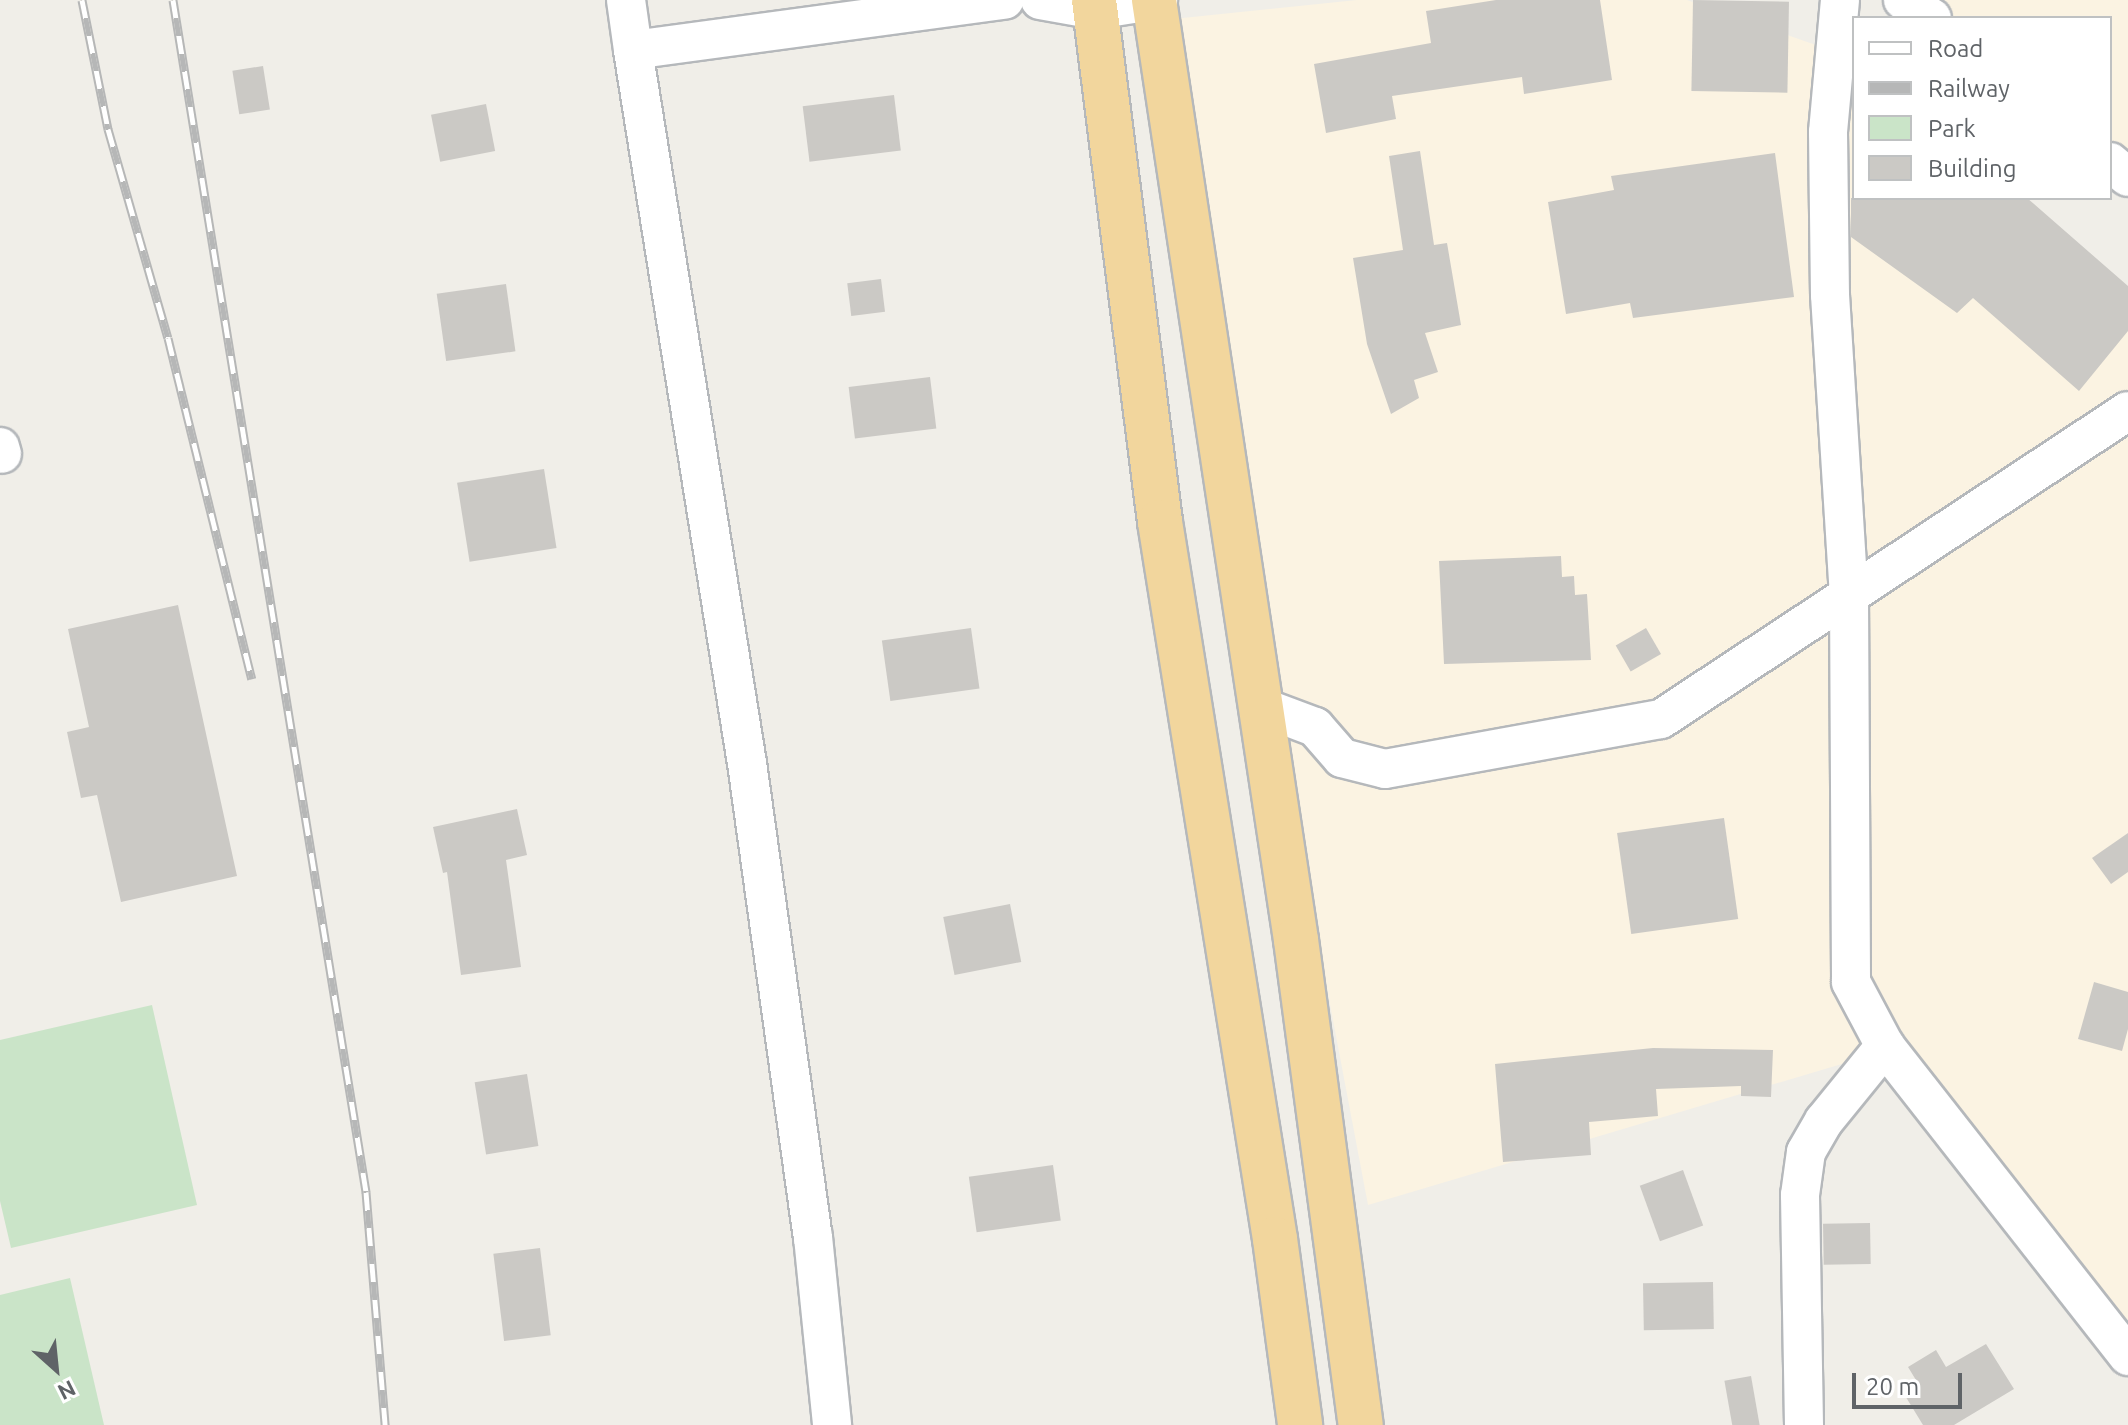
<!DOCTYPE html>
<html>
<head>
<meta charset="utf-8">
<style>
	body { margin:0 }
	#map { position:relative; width:2128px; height:1425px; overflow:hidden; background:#f0eee8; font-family:Ubuntu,sans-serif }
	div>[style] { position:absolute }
	.commercial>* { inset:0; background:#fbf3e2 }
	.green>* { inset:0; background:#cae4c8 }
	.building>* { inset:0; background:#cbc9c5; transform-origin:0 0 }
	.roads { filter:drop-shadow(2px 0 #b5b8bb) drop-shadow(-2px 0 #b5b8bb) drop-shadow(0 2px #b5b8bb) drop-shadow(0 -2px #b5b8bb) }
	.minor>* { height:38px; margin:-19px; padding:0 19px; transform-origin:19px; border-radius:19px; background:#fff }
	.highway>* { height:44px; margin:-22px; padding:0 22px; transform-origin:22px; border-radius:22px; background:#f2d69d }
	.rail>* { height:9px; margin-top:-4.5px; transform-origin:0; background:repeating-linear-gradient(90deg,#fff 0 18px,#b6b7b7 0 36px); box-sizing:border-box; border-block:2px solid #b6b7b7 }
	span { translate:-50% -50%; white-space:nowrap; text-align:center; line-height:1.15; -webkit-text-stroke:8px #fff; paint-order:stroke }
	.legend { position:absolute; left:1852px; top:16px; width:260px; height:184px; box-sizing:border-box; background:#fff; border:2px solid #bfc1c2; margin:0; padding:10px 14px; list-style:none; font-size:24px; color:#5f6367 }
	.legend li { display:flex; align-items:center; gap:16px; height:40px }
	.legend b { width:40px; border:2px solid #bfc1c2 }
	.north { position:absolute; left:16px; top:1329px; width:80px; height:80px; -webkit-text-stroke:6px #fff; paint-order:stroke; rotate:153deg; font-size:22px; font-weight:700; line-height:32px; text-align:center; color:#5f6367 }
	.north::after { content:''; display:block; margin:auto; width:28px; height:36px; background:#5f6367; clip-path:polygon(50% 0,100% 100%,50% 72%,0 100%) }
	.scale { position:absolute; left:1852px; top:1373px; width:110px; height:36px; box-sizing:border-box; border:4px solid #5f6367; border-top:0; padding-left:10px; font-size:24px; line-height:28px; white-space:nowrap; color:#5f6367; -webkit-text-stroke:6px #fff; paint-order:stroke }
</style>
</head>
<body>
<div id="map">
	<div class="commercial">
		<i style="clip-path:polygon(1357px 0,1687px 0,1850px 57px,1854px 60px,1854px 198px,2128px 297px,2128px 1339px,1882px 1052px,1368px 1205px,1144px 22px)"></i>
		<i style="clip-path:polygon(1916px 0,2128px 0,2128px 164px,2110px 148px,2110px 18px,1940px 18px)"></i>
	</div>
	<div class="green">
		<i style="clip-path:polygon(152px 1005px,197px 1205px,11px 1248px,0 1201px,0 1040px)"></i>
		<i style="clip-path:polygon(70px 1278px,104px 1425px,0 1425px,0 1295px)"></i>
	</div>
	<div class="building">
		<i style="clip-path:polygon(1496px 0,1600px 0,1612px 80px,1524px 94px,1522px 77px,1392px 96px,1396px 119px,1326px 133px,1314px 64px,1431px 43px,1426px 11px)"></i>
		<i style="left:1693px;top:0;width:96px;height:91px;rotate:1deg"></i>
		<i style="left:263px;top:66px;width:44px;height:31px;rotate:81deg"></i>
		<i style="left:894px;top:95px;width:56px;height:92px;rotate:83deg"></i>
		<i style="left:486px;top:104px;width:48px;height:56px;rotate:79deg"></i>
		<i style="clip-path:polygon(1420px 151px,1434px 245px,1447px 243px,1461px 325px,1425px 333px,1438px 372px,1414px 380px,1419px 398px,1391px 414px,1367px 344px,1353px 258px,1403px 250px,1389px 156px)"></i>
		<i style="clip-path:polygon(1775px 153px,1794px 297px,1633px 318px,1630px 303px,1566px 314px,1548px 202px,1614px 190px,1611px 176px)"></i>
		<i style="clip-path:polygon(1851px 198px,2027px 198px,2128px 286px,2128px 331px,2079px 391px,1973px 298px,1957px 313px,1851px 237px)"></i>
		<i style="left:881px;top:279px;width:33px;height:34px;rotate:83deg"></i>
		<i style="left:506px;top:284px;width:68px;height:70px;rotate:82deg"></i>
		<i style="left:930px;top:377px;width:52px;height:82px;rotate:83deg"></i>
		<i style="left:544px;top:469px;width:80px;height:88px;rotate:81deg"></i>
		<i style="clip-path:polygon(1561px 556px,1562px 577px,1574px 576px,1575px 595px,1587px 594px,1591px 660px,1444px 664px,1439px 561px)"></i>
		<i style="clip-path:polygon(178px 605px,237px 876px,121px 902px,97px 795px,81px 798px,67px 732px,89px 727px,68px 629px)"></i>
		<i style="left:971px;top:628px;width:61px;height:90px;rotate:82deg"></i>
		<i style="left:1646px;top:628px;width:30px;height:35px;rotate:60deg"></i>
		<i style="clip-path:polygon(517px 809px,527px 855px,506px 860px,521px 967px,461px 975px,447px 872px,443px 873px,433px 827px)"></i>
		<i style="left:1724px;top:818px;width:102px;height:108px;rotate:82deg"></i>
		<i style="clip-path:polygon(2128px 833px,2128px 872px,2111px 884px,2092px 858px)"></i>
		<i style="left:1010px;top:904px;width:59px;height:68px;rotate:79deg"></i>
		<i style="clip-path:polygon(2094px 982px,2128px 992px,2128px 1029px,2122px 1051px,2078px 1039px)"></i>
		<i style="clip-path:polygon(1653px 1048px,1773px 1050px,1771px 1097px,1741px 1096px,1741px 1086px,1656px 1089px,1658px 1116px,1589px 1122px,1591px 1155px,1503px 1162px,1495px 1064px)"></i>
		<i style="left:527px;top:1074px;width:73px;height:53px;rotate:81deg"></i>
		<i style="left:1053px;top:1165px;width:56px;height:85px;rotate:82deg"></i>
		<i style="left:1683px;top:1170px;width:59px;height:46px;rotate:70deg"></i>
		<i style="left:1870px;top:1223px;width:41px;height:47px;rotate:89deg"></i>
		<i style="left:540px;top:1248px;width:88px;height:47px;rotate:83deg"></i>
		<i style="left:1713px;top:1282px;width:47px;height:70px;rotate:89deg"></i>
		<i style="clip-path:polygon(1986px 1344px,2014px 1389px,1954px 1425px,1923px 1425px,1904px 1394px,1919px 1385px,1908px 1367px,1936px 1350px,1946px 1367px)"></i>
		<i style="left:1751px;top:1376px;width:50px;height:27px;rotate:80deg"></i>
	</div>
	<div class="roads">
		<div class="minor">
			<i style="left:626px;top:0;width:50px;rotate:82deg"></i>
			<i style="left:633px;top:50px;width:375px;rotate:-7.7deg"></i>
			<i style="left:1040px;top:0;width:57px;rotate:10.1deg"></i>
			<i style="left:1096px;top:10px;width:63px;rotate:-9.2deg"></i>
			<i style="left:1840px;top:0;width:133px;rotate:95.2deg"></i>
			<i style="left:1828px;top:132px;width:163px;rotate:89.3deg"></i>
			<i style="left:1830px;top:295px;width:302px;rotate:86.4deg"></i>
			<i style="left:1849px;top:596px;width:386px;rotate:89.7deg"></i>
			<i style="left:1851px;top:982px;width:72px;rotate:62deg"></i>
			<i style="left:1885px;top:1046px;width:394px;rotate:51.9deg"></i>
			<i style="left:1903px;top:0;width:34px;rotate:32deg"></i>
			<i style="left:633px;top:50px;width:722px;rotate:80.92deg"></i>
			<i style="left:747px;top:763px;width:479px;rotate:82.1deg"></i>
			<i style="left:813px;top:1237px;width:189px;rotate:84.2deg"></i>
			<i style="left:2110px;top:162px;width:23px;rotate:40deg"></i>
			<i style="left:0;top:447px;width:7px;rotate:74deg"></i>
			<i style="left:1259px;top:706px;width:60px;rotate:20.6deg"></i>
			<i style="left:1315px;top:727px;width:41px;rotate:48.9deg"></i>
			<i style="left:1342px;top:758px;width:44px;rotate:14.3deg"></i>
			<i style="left:1385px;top:769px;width:280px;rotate:-10.3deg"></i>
			<i style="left:1661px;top:719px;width:559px;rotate:-33.41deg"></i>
			<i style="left:1804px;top:1425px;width:230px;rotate:-91deg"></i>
			<i style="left:1800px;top:1195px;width:43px;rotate:-82.1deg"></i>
			<i style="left:1806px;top:1152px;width:36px;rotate:-60deg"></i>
			<i style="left:1824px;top:1121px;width:97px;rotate:-50.9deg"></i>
		</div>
		<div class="highway">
			<i style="left:1094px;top:0;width:526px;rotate:82.79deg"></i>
			<i style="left:1160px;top:522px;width:726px;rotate:80.89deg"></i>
			<i style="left:1275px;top:1239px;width:188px;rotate:82.3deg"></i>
			<i style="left:1154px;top:0;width:951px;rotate:81.41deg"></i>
			<i style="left:1296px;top:940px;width:489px;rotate:82.4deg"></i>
		</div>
	</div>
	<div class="rail">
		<i style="left:82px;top:0;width:132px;rotate:78.6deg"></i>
		<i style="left:108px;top:129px;width:217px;rotate:74deg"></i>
		<i style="left:168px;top:338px;width:351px;rotate:76.2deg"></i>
		<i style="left:173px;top:0;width:1208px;rotate:80.8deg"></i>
		<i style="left:366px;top:1192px;width:234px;rotate:85.3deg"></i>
	</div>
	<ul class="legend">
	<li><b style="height:10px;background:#fff"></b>Road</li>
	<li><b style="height:10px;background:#b6b7b7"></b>Railway</li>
	<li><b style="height:22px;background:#cae4c8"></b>Park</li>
	<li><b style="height:22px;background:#cbc9c5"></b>Building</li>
	</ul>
	<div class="north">N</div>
	<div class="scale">20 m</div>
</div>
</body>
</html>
